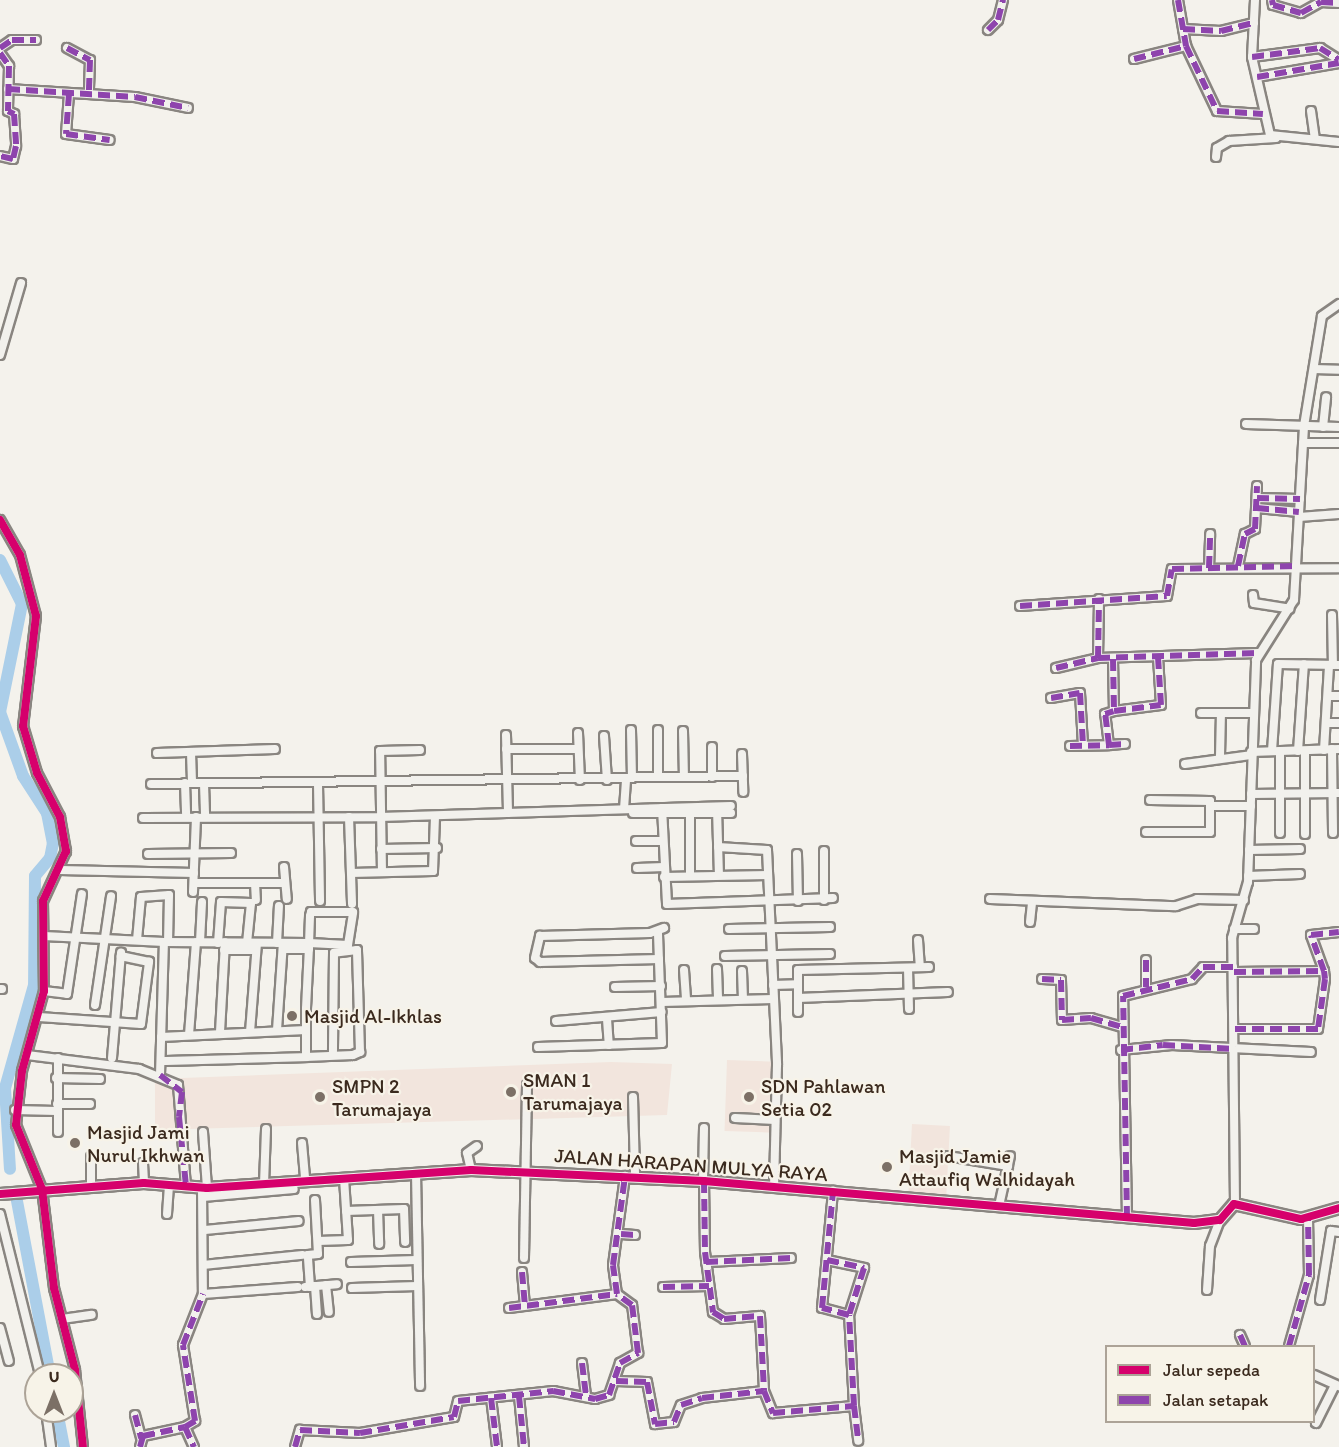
<!DOCTYPE html>
<html>
<head>
<meta charset="utf-8">
<style>
	body { margin:0 }
	#map { position:relative; width:1339px; height:1447px; overflow:hidden; background:#f4f2ec; font-family:Itim,sans-serif }
	div>[style] { position:absolute }
	.built>* { inset:0; background:#f2e5dd; transform-origin:0 0 }
	.river>* { height:12px; margin:-6px; padding:0 6px; transform-origin:6px; border-radius:6px; background:#abcee9 }
	.roads { filter:drop-shadow(2px 0 #898580) drop-shadow(-2px 0 #898580) drop-shadow(0 2px #898580) drop-shadow(0 -2px #898580) }
	.minor>* { height:8px; margin:-4px; padding:0 4px; transform-origin:4px; border-radius:4px; background:#f2f1ed }
	.tertiary>* { height:10px; margin:-5px; padding:0 5px; transform-origin:5px; border-radius:5px; background:#f2f1ed }
	.quiet>* { height:6px; margin-top:-3px; transform-origin:0; background:repeating-linear-gradient(90deg,#8e44ad 0 12px,transparent 0 18px) }
	.cycleway>* { height:8px; margin:-4px; padding:0 4px; transform-origin:4px; border-radius:4px; background:#d6006c }
	.dots>* { width:16px; height:16px; translate:-50% -50%; box-sizing:border-box; border:3px solid #f7f3e8; border-radius:50% }
	span { translate:-50% -50%; white-space:nowrap; text-align:center; line-height:1.15; -webkit-text-stroke:4.5px #f7f3e8; paint-order:stroke }
	.poi-label { font-size:20px; color:#3b2a1e }
	.left { translate:0 -50%; text-align:left }
	.street-label { font-size:20px; color:#3b2a1e }
	.legend { position:absolute; left:1105px; top:1345px; width:210px; height:78px; box-sizing:border-box; background:#f7f3e8; border:2px solid #aca397; margin:0; padding:8px 10px; list-style:none; font-size:18px; color:#3b2a1e }
	.legend li { display:flex; align-items:center; gap:12px; height:30px }
	.legend b { width:30px; border:2px solid #aca397 }
	.north { position:absolute; left:24px; top:1363px; width:60px; height:60px; box-sizing:border-box; background:#f7f3e8; border:2px solid #aca397; border-radius:50%; rotate:0deg; font-size:16px; font-weight:700; line-height:24px; text-align:center; color:#3b2a1e }
	.north::after { content:''; display:block; margin:auto; width:21px; height:27px; background:#7c7066; clip-path:polygon(50% 0,100% 100%,50% 72%,0 100%) }
</style>
</head>
<body>
<div id="map">
	<div class="built">
		<i style="left:727px;top:1060px;width:48px;height:71px;rotate:2deg"></i>
		<i style="clip-path:polygon(611px 1062px,672px 1064px,667px 1115px,155px 1130px,155px 1079px)"></i>
		<i style="left:912px;top:1124px;width:38px;height:68px;rotate:3deg"></i>
	</div>
	<div class="river">
		<i style="left:0;top:560px;width:49px;rotate:63.4deg"></i>
		<i style="left:22px;top:604px;width:110px;rotate:101.5deg"></i>
		<i style="left:0;top:712px;width:68px;rotate:70.2deg"></i>
		<i style="left:23px;top:776px;width:44px;rotate:57deg"></i>
		<i style="left:47px;top:813px;width:31px;rotate:79deg"></i>
		<i style="left:53px;top:843px;width:15px;rotate:101deg"></i>
		<i style="left:50px;top:858px;width:23px;rotate:130deg"></i>
		<i style="left:35px;top:876px;width:109px;rotate:90.5deg"></i>
		<i style="left:34px;top:985px;width:107px;rotate:105.7deg"></i>
		<i style="left:5px;top:1088px;width:81px;rotate:86.5deg"></i>
		<i style="left:17px;top:1201px;width:177px;rotate:79.3deg"></i>
		<i style="left:57px;top:1411px;width:37px;rotate:79deg"></i>
	</div>
	<div class="roads">
		<div class="minor">
			<i style="left:1178px;top:0;width:47px;rotate:80.1deg"></i>
			<i style="left:1186px;top:46px;width:72px;rotate:64.5deg"></i>
			<i style="left:1217px;top:111px;width:46px;rotate:3.7deg"></i>
			<i style="left:1255px;top:0;width:57px;rotate:93deg"></i>
			<i style="left:1252px;top:57px;width:80px;rotate:77deg"></i>
			<i style="left:1270px;top:135px;width:69px;rotate:5.8deg"></i>
			<i style="left:1272px;top:0;width:5px;rotate:79deg"></i>
			<i style="left:1273px;top:5px;width:29px;rotate:16deg"></i>
			<i style="left:1301px;top:13px;width:23px;rotate:-29deg"></i>
			<i style="left:1321px;top:2px;width:18px;rotate:3deg"></i>
			<i style="left:1183px;top:29px;width:38px;rotate:3deg"></i>
			<i style="left:1221px;top:31px;width:34px;rotate:-14deg"></i>
			<i style="left:988px;top:30px;width:14px;rotate:-45deg"></i>
			<i style="left:998px;top:20px;width:21px;rotate:-76deg"></i>
			<i style="left:0;top:48px;width:14px;rotate:-34deg"></i>
			<i style="left:12px;top:40px;width:24px"></i>
			<i style="left:67px;top:48px;width:26px;rotate:28deg"></i>
			<i style="left:90px;top:60px;width:33px;rotate:92deg"></i>
			<i style="left:0;top:53px;width:16px;rotate:55deg"></i>
			<i style="left:9px;top:66px;width:45px;rotate:91.3deg"></i>
			<i style="left:8px;top:111px;width:7px;rotate:27deg"></i>
			<i style="left:14px;top:114px;width:32px;rotate:86deg"></i>
			<i style="left:16px;top:146px;width:13px;rotate:103deg"></i>
			<i style="left:13px;top:159px;width:13px;rotate:-167deg"></i>
			<i style="left:1252px;top:57px;width:69px;rotate:-7.5deg"></i>
			<i style="left:1320px;top:48px;width:22px;rotate:32deg"></i>
			<i style="left:1134px;top:59px;width:54px;rotate:-14deg"></i>
			<i style="left:1257px;top:77px;width:83px;rotate:-9.7deg"></i>
			<i style="left:8px;top:89px;width:127px;rotate:3.6deg"></i>
			<i style="left:135px;top:97px;width:54px;rotate:11.7deg"></i>
			<i style="left:69px;top:94px;width:40px;rotate:94.3deg"></i>
			<i style="left:66px;top:134px;width:44px;rotate:7.8deg"></i>
			<i style="left:1311px;top:111px;width:28px;rotate:82deg"></i>
			<i style="left:1216px;top:157px;width:9px;rotate:-84deg"></i>
			<i style="left:1217px;top:148px;width:14px;rotate:-30deg"></i>
			<i style="left:1229px;top:141px;width:47px;rotate:-3.7deg"></i>
			<i style="left:0;top:355px;width:75px;rotate:-73.7deg"></i>
			<i style="left:1314px;top:369px;width:25px;rotate:2deg"></i>
			<i style="left:1246px;top:424px;width:93px;rotate:1.8deg"></i>
			<i style="left:1323px;top:427px;width:30px;rotate:-84deg"></i>
			<i style="left:1303px;top:443px;width:36px"></i>
			<i style="left:1257px;top:498px;width:43px;rotate:1.3deg"></i>
			<i style="left:1257px;top:508px;width:42px;rotate:5.4deg"></i>
			<i style="left:1299px;top:517px;width:40px;rotate:-4.3deg"></i>
			<i style="left:0;top:520px;width:40px;rotate:60.3deg"></i>
			<i style="left:20px;top:555px;width:63px;rotate:75.3deg"></i>
			<i style="left:36px;top:616px;width:111px;rotate:96.7deg"></i>
			<i style="left:23px;top:726px;width:49px;rotate:73.4deg"></i>
			<i style="left:37px;top:773px;width:50px;rotate:62.4deg"></i>
			<i style="left:60px;top:817px;width:35px;rotate:80deg"></i>
			<i style="left:66px;top:851px;width:55px;rotate:114.7deg"></i>
			<i style="left:43px;top:901px;width:90px;rotate:89.4deg"></i>
			<i style="left:44px;top:991px;width:83px;rotate:105.4deg"></i>
			<i style="left:22px;top:1071px;width:54px;rotate:96.3deg"></i>
			<i style="left:16px;top:1125px;width:69px;rotate:67.9deg"></i>
			<i style="left:42px;top:1189px;width:100px;rotate:83.1deg"></i>
			<i style="left:54px;top:1288px;width:85px;rotate:75.6deg"></i>
			<i style="left:75px;top:1370px;width:77px;rotate:84.1deg"></i>
			<i style="left:1238px;top:566px;width:33px;rotate:-78deg"></i>
			<i style="left:1245px;top:534px;width:11px;rotate:-27deg"></i>
			<i style="left:1255px;top:529px;width:43px;rotate:-87.3deg"></i>
			<i style="left:1209px;top:568px;width:34px;rotate:-88deg"></i>
			<i style="left:1253px;top:595px;width:8px;rotate:83deg"></i>
			<i style="left:1254px;top:603px;width:36px;rotate:9deg"></i>
			<i style="left:1020px;top:606px;width:147px;rotate:-3.9deg"></i>
			<i style="left:1167px;top:596px;width:27px;rotate:-80deg"></i>
			<i style="left:1172px;top:569px;width:167px;rotate:-0.3deg"></i>
			<i style="left:1332px;top:615px;width:50px;rotate:88.9deg"></i>
			<i style="left:1098px;top:658px;width:59px;rotate:-89deg"></i>
			<i style="left:1113px;top:659px;width:52px;rotate:88.9deg"></i>
			<i style="left:1114px;top:711px;width:47px;rotate:-7.3deg"></i>
			<i style="left:1161px;top:705px;width:48px;rotate:-93.6deg"></i>
			<i style="left:1056px;top:668px;width:43px;rotate:-13.4deg"></i>
			<i style="left:1098px;top:658px;width:160px;rotate:-1.8deg"></i>
			<i style="left:1328px;top:696px;width:11px"></i>
			<i style="left:1051px;top:698px;width:29px;rotate:-10deg"></i>
			<i style="left:1080px;top:693px;width:52px;rotate:86.7deg"></i>
			<i style="left:1201px;top:713px;width:51px"></i>
			<i style="left:1326px;top:723px;width:13px"></i>
			<i style="left:631px;top:730px;width:48px;rotate:88.8deg"></i>
			<i style="left:683px;top:731px;width:46px;rotate:88.8deg"></i>
			<i style="left:578px;top:733px;width:47px;rotate:87.6deg"></i>
			<i style="left:506px;top:735px;width:78px;rotate:88.5deg"></i>
			<i style="left:604px;top:736px;width:44px;rotate:86.1deg"></i>
			<i style="left:1109px;top:745px;width:16px;rotate:-4deg"></i>
			<i style="left:1070px;top:746px;width:39px;rotate:-1deg"></i>
			<i style="left:1109px;top:745px;width:31px;rotate:-97deg"></i>
			<i style="left:1105px;top:714px;width:9px;rotate:-18deg"></i>
			<i style="left:712px;top:747px;width:30px;rotate:90deg"></i>
			<i style="left:506px;top:749px;width:72px"></i>
			<i style="left:1332px;top:749px;width:84px;rotate:89.3deg"></i>
			<i style="left:1324px;top:750px;width:85px;rotate:-86.6deg"></i>
			<i style="left:1272px;top:751px;width:87px;rotate:-86.1deg"></i>
			<i style="left:1278px;top:664px;width:61px;rotate:0.9deg"></i>
			<i style="left:1280px;top:751px;width:82px;rotate:90deg"></i>
			<i style="left:1298px;top:751px;width:87px;rotate:-86.1deg"></i>
			<i style="left:1305px;top:751px;width:83px;rotate:90deg"></i>
			<i style="left:1251px;top:752px;width:88px;rotate:-2deg"></i>
			<i style="left:157px;top:753px;width:118px;rotate:-1.9deg"></i>
			<i style="left:191px;top:753px;width:30px;rotate:88deg"></i>
			<i style="left:742px;top:754px;width:38px;rotate:88deg"></i>
			<i style="left:1220px;top:756px;width:43px;rotate:-88.7deg"></i>
			<i style="left:1185px;top:764px;width:68px;rotate:-7.7deg"></i>
			<i style="left:658px;top:777px;width:47px;rotate:-90deg"></i>
			<i style="left:185px;top:783px;width:34px;rotate:88deg"></i>
			<i style="left:151px;top:784px;width:592px;rotate:-0.77deg"></i>
			<i style="left:204px;top:784px;width:33px;rotate:88deg"></i>
			<i style="left:318px;top:784px;width:117px;rotate:89deg"></i>
			<i style="left:1251px;top:794px;width:88px;rotate:-0.7deg"></i>
			<i style="left:1210px;top:806px;width:41px"></i>
			<i style="left:662px;top:808px;width:96px;rotate:87deg"></i>
			<i style="left:667px;top:904px;width:166px;rotate:-2.1deg"></i>
			<i style="left:624px;top:809px;width:30px;rotate:-86deg"></i>
			<i style="left:717px;top:809px;width:66px;rotate:88.3deg"></i>
			<i style="left:690px;top:810px;width:66px;rotate:90deg"></i>
			<i style="left:633px;top:813px;width:98px"></i>
			<i style="left:349px;top:817px;width:87px;rotate:88deg"></i>
			<i style="left:143px;top:818px;width:237px;rotate:-0.2deg"></i>
			<i style="left:380px;top:817px;width:351px;rotate:-1.8deg"></i>
			<i style="left:1146px;top:832px;width:64px"></i>
			<i style="left:1210px;top:832px;width:31px;rotate:-90deg"></i>
			<i style="left:1210px;top:801px;width:60px;rotate:-179deg"></i>
			<i style="left:636px;top:841px;width:26px"></i>
			<i style="left:718px;top:847px;width:49px;rotate:3.5deg"></i>
			<i style="left:767px;top:850px;width:215px;rotate:87.3deg"></i>
			<i style="left:777px;top:1065px;width:122px;rotate:91.4deg"></i>
			<i style="left:381px;top:849px;width:56px;rotate:-1deg"></i>
			<i style="left:1249px;top:850px;width:51px;rotate:-1.1deg"></i>
			<i style="left:824px;top:851px;width:49px;rotate:90deg"></i>
			<i style="left:148px;top:854px;width:83px;rotate:-0.7deg"></i>
			<i style="left:797px;top:854px;width:47px;rotate:88.8deg"></i>
			<i style="left:284px;top:867px;width:32px;rotate:85deg"></i>
			<i style="left:637px;top:868px;width:27px;rotate:-2deg"></i>
			<i style="left:60px;top:870px;width:134px;rotate:1.3deg"></i>
			<i style="left:382px;top:872px;width:121px;rotate:-90.9deg"></i>
			<i style="left:380px;top:751px;width:40px;rotate:-1.4deg"></i>
			<i style="left:351px;top:873px;width:82px;rotate:-1.4deg"></i>
			<i style="left:433px;top:871px;width:55px;rotate:-87.9deg"></i>
			<i style="left:1248px;top:876px;width:52px;rotate:-2.2deg"></i>
			<i style="left:664px;top:877px;width:104px;rotate:-1.1deg"></i>
			<i style="left:194px;top:883px;width:91px"></i>
			<i style="left:255px;top:883px;width:17px;rotate:87deg"></i>
			<i style="left:193px;top:892px;width:75px;rotate:-87.7deg"></i>
			<i style="left:990px;top:899px;width:186px;rotate:2.2deg"></i>
			<i style="left:1176px;top:906px;width:22px;rotate:-18deg"></i>
			<i style="left:1197px;top:899px;width:47px;rotate:1.2deg"></i>
			<i style="left:1030px;top:922px;width:20px;rotate:-84deg"></i>
			<i style="left:729px;top:929px;width:101px;rotate:-1.1deg"></i>
			<i style="left:1234px;top:929px;width:20px"></i>
			<i style="left:44px;top:936px;width:120px;rotate:2.9deg"></i>
			<i style="left:164px;top:942px;width:145px;rotate:0.4deg"></i>
			<i style="left:309px;top:943px;width:39px;rotate:3deg"></i>
			<i style="left:348px;top:945px;width:33px;rotate:-81deg"></i>
			<i style="left:353px;top:912px;width:42px;rotate:180deg"></i>
			<i style="left:311px;top:912px;width:4px;rotate:104deg"></i>
			<i style="left:310px;top:916px;width:27px;rotate:92deg"></i>
			<i style="left:309px;top:943px;width:4px;rotate:90deg"></i>
			<i style="left:309px;top:947px;width:62px;rotate:92.8deg"></i>
			<i style="left:306px;top:1009px;width:48px;rotate:90deg"></i>
			<i style="left:306px;top:1057px;width:145px;rotate:178.4deg"></i>
			<i style="left:137px;top:940px;width:43px;rotate:-84.7deg"></i>
			<i style="left:141px;top:897px;width:28px;rotate:-4deg"></i>
			<i style="left:169px;top:895px;width:47px;rotate:91.2deg"></i>
			<i style="left:918px;top:940px;width:27px;rotate:86deg"></i>
			<i style="left:200px;top:942px;width:40px;rotate:-87.1deg"></i>
			<i style="left:218px;top:943px;width:41px;rotate:-85.8deg"></i>
			<i style="left:221px;top:902px;width:30px;rotate:2deg"></i>
			<i style="left:251px;top:903px;width:40px;rotate:95.7deg"></i>
			<i style="left:277px;top:943px;width:37px;rotate:-87deg"></i>
			<i style="left:285px;top:949px;width:24px"></i>
			<i style="left:224px;top:950px;width:31px"></i>
			<i style="left:725px;top:956px;width:105px;rotate:-1.1deg"></i>
			<i style="left:659px;top:959px;width:119px;rotate:178.6deg"></i>
			<i style="left:540px;top:962px;width:6px;rotate:-141deg"></i>
			<i style="left:535px;top:958px;width:23px;rotate:-77deg"></i>
			<i style="left:540px;top:936px;width:110px;rotate:-1.6deg"></i>
			<i style="left:650px;top:933px;width:15px;rotate:-20deg"></i>
			<i style="left:1146px;top:960px;width:27px;rotate:90deg"></i>
			<i style="left:908px;top:968px;width:41px;rotate:88.6deg"></i>
			<i style="left:717px;top:969px;width:30px;rotate:88deg"></i>
			<i style="left:684px;top:970px;width:31px;rotate:86deg"></i>
			<i style="left:742px;top:971px;width:28px;rotate:88deg"></i>
			<i style="left:1324px;top:971px;width:38px;rotate:-110deg"></i>
			<i style="left:1311px;top:935px;width:28px;rotate:-6deg"></i>
			<i style="left:1234px;top:972px;width:90px;rotate:-0.6deg"></i>
			<i style="left:1324px;top:971px;width:8px;rotate:83deg"></i>
			<i style="left:1325px;top:979px;width:50px;rotate:98deg"></i>
			<i style="left:1318px;top:1029px;width:83px;rotate:180deg"></i>
			<i style="left:1042px;top:979px;width:19px;rotate:3deg"></i>
			<i style="left:1061px;top:980px;width:40px;rotate:88.6deg"></i>
			<i style="left:1062px;top:1020px;width:29px;rotate:-4deg"></i>
			<i style="left:1091px;top:1018px;width:32px;rotate:16deg"></i>
			<i style="left:773px;top:985px;width:24px;rotate:-2deg"></i>
			<i style="left:615px;top:987px;width:46px;rotate:-1.2deg"></i>
			<i style="left:0;top:989px;width:2px"></i>
			<i style="left:44px;top:991px;width:23px;rotate:7deg"></i>
			<i style="left:67px;top:994px;width:101px;rotate:-81.5deg"></i>
			<i style="left:798px;top:998px;width:150px;rotate:-2.3deg"></i>
			<i style="left:662px;top:1002px;width:111px;rotate:-1.5deg"></i>
			<i style="left:95px;top:1005px;width:110px;rotate:-81.6deg"></i>
			<i style="left:798px;top:1012px;width:42px;rotate:-90deg"></i>
			<i style="left:798px;top:970px;width:131px;rotate:-1.3deg"></i>
			<i style="left:39px;top:1017px;width:102px;rotate:3.9deg"></i>
			<i style="left:141px;top:1024px;width:63px;rotate:-82.6deg"></i>
			<i style="left:149px;top:962px;width:29px;rotate:-168deg"></i>
			<i style="left:607px;top:1019px;width:26px;rotate:86deg"></i>
			<i style="left:556px;top:1021px;width:106px;rotate:-4.9deg"></i>
			<i style="left:277px;top:1030px;width:87px;rotate:-86.1deg"></i>
			<i style="left:220px;top:1032px;width:90px;rotate:-86.8deg"></i>
			<i style="left:250px;top:1032px;width:89px;rotate:-85.5deg"></i>
			<i style="left:189px;top:1035px;width:93px;rotate:-85.7deg"></i>
			<i style="left:161px;top:1037px;width:145px;rotate:-2.8deg"></i>
			<i style="left:538px;top:1047px;width:124px;rotate:-1.8deg"></i>
			<i style="left:662px;top:1043px;width:111px;rotate:-92.1deg"></i>
			<i style="left:1121px;top:1050px;width:51px;rotate:-5.6deg"></i>
			<i style="left:1172px;top:1045px;width:139px;rotate:2.9deg"></i>
			<i style="left:27px;top:1055px;width:113px;rotate:7.1deg"></i>
			<i style="left:139px;top:1069px;width:42px;rotate:22.3deg"></i>
			<i style="left:178px;top:1085px;width:101px;rotate:85.5deg"></i>
			<i style="left:306px;top:1057px;width:47px;rotate:-2.4deg"></i>
			<i style="left:353px;top:1055px;width:8px;rotate:-23deg"></i>
			<i style="left:360px;top:1052px;width:102px;rotate:-91.7deg"></i>
			<i style="left:357px;top:950px;width:23px;rotate:173deg"></i>
			<i style="left:334px;top:953px;width:102px;rotate:90.6deg"></i>
			<i style="left:58px;top:1058px;width:74px;rotate:90deg"></i>
			<i style="left:112px;top:1058px;width:106px;rotate:-85.1deg"></i>
			<i style="left:160px;top:1075px;width:133px;rotate:-88.3deg"></i>
			<i style="left:56px;top:1078px;width:44px;rotate:1.3deg"></i>
			<i style="left:633px;top:1097px;width:79px;rotate:88.5deg"></i>
			<i style="left:57px;top:1104px;width:33px"></i>
			<i style="left:15px;top:1110px;width:41px;rotate:1.4deg"></i>
			<i style="left:735px;top:1118px;width:40px;rotate:2.9deg"></i>
			<i style="left:203px;top:1132px;width:56px;rotate:85.9deg"></i>
			<i style="left:302px;top:1143px;width:37px;rotate:85deg"></i>
			<i style="left:948px;top:1156px;width:61px;rotate:9.5deg"></i>
			<i style="left:91px;top:1157px;width:30px;rotate:90deg"></i>
			<i style="left:143px;top:1163px;width:20px;rotate:87deg"></i>
			<i style="left:471px;top:1170px;width:17px;rotate:-103deg"></i>
			<i style="left:467px;top:1153px;width:12px;rotate:-35deg"></i>
			<i style="left:416px;top:1173px;width:213px;rotate:88.9deg"></i>
			<i style="left:703px;top:1180px;width:52px;rotate:-88.9deg"></i>
			<i style="left:704px;top:1181px;width:71px;rotate:89.2deg"></i>
			<i style="left:705px;top:1252px;width:61px;rotate:82.4deg"></i>
			<i style="left:713px;top:1312px;width:13px;rotate:32deg"></i>
			<i style="left:724px;top:1319px;width:36px;rotate:-5deg"></i>
			<i style="left:760px;top:1316px;width:75px;rotate:86.9deg"></i>
			<i style="left:764px;top:1391px;width:24px;rotate:68deg"></i>
			<i style="left:773px;top:1413px;width:81px;rotate:-4.9deg"></i>
			<i style="left:854px;top:1406px;width:91px;rotate:-93.1deg"></i>
			<i style="left:849px;top:1315px;width:28px;rotate:-165deg"></i>
			<i style="left:822px;top:1308px;width:118px;rotate:-84.6deg"></i>
			<i style="left:264px;top:1184px;width:55px;rotate:-87.9deg"></i>
			<i style="left:202px;top:1188px;width:106px;rotate:89.5deg"></i>
			<i style="left:203px;top:1294px;width:95px;rotate:-4.2deg"></i>
			<i style="left:203px;top:1197px;width:91px;rotate:-5deg"></i>
			<i style="left:1235px;top:1204px;width:266px;rotate:-90.6deg"></i>
			<i style="left:1232px;top:938px;width:58px;rotate:-74.1deg"></i>
			<i style="left:1248px;top:882px;width:222px;rotate:-87.9deg"></i>
			<i style="left:1256px;top:660px;width:71px;rotate:-57.7deg"></i>
			<i style="left:1294px;top:600px;width:174px;rotate:-86.7deg"></i>
			<i style="left:1304px;top:426px;width:111px;rotate:-80.7deg"></i>
			<i style="left:1322px;top:316px;width:21px;rotate:-35deg"></i>
			<i style="left:999px;top:1206px;width:51px;rotate:-77.6deg"></i>
			<i style="left:378px;top:1210px;width:34px;rotate:88deg"></i>
			<i style="left:346px;top:1211px;width:58px;rotate:-2deg"></i>
			<i style="left:404px;top:1209px;width:33px;rotate:88deg"></i>
			<i style="left:0;top:1214px;width:166px;rotate:76deg"></i>
			<i style="left:167px;top:1214px;width:30px;rotate:-86deg"></i>
			<i style="left:1127px;top:1218px;width:222px;rotate:-91deg"></i>
			<i style="left:1123px;top:996px;width:71px;rotate:-13.8deg"></i>
			<i style="left:1192px;top:979px;width:16px;rotate:-47deg"></i>
			<i style="left:1203px;top:967px;width:30px"></i>
			<i style="left:205px;top:1230px;width:94px;rotate:-5.5deg"></i>
			<i style="left:621px;top:1234px;width:14px;rotate:4deg"></i>
			<i style="left:318px;top:1241px;width:30px;rotate:-2deg"></i>
			<i style="left:348px;top:1240px;width:62px;rotate:-93.7deg"></i>
			<i style="left:524px;top:1258px;width:173px;rotate:-89deg"></i>
			<i style="left:827px;top:1260px;width:38px;rotate:12deg"></i>
			<i style="left:864px;top:1268px;width:49px;rotate:107.7deg"></i>
			<i style="left:351px;top:1262px;width:65px;rotate:-1.8deg"></i>
			<i style="left:706px;top:1262px;width:85px;rotate:-2.7deg"></i>
			<i style="left:203px;top:1265px;width:100px;rotate:-5.8deg"></i>
			<i style="left:522px;top:1272px;width:33px;rotate:85deg"></i>
			<i style="left:326px;top:1285px;width:27px;rotate:84deg"></i>
			<i style="left:315px;top:1286px;width:28px;rotate:86deg"></i>
			<i style="left:305px;top:1287px;width:32px;rotate:-5deg"></i>
			<i style="left:310px;top:1287px;width:32px;rotate:-94deg"></i>
			<i style="left:308px;top:1255px;width:10px;rotate:-6deg"></i>
			<i style="left:318px;top:1254px;width:54px;rotate:-93.2deg"></i>
			<i style="left:663px;top:1287px;width:46px;rotate:-1.2deg"></i>
			<i style="left:352px;top:1288px;width:65px;rotate:-1.8deg"></i>
			<i style="left:1207px;top:1290px;width:44px;rotate:-86.1deg"></i>
			<i style="left:1210px;top:1246px;width:28px;rotate:-69deg"></i>
			<i style="left:1320px;top:1300px;width:70px;rotate:-80.9deg"></i>
			<i style="left:1331px;top:1231px;width:8px;rotate:7deg"></i>
			<i style="left:509px;top:1308px;width:109px;rotate:-7.4deg"></i>
			<i style="left:62px;top:1319px;width:30px;rotate:-8deg"></i>
			<i style="left:0;top:1328px;width:34px;rotate:75deg"></i>
			<i style="left:1240px;top:1335px;width:12px;rotate:66deg"></i>
			<i style="left:1289px;top:1346px;width:74px;rotate:-74.3deg"></i>
			<i style="left:1309px;top:1275px;width:58px;rotate:-91deg"></i>
			<i style="left:582px;top:1363px;width:34px;rotate:83deg"></i>
			<i style="left:1314px;top:1375px;width:27px;rotate:24deg"></i>
			<i style="left:616px;top:1381px;width:31px;rotate:2deg"></i>
			<i style="left:647px;top:1382px;width:43px;rotate:79.2deg"></i>
			<i style="left:655px;top:1424px;width:19px;rotate:-6deg"></i>
			<i style="left:674px;top:1422px;width:18px;rotate:-68deg"></i>
			<i style="left:681px;top:1405px;width:22px;rotate:-18deg"></i>
			<i style="left:702px;top:1398px;width:62px;rotate:-6.4deg"></i>
			<i style="left:519px;top:1396px;width:51px;rotate:84.4deg"></i>
			<i style="left:491px;top:1398px;width:49px;rotate:83deg"></i>
			<i style="left:854px;top:1406px;width:35px;rotate:83deg"></i>
			<i style="left:46px;top:1411px;width:36px;rotate:82deg"></i>
			<i style="left:135px;top:1415px;width:24px;rotate:75deg"></i>
			<i style="left:1316px;top:1423px;width:42px;rotate:-63.4deg"></i>
			<i style="left:185px;top:1427px;width:12px;rotate:-31deg"></i>
			<i style="left:195px;top:1421px;width:77px;rotate:-99deg"></i>
			<i style="left:183px;top:1345px;width:55px;rotate:-68.6deg"></i>
			<i style="left:140px;top:1447px;width:11px;rotate:-75deg"></i>
			<i style="left:143px;top:1436px;width:43px;rotate:-12.1deg"></i>
			<i style="left:185px;top:1427px;width:22px;rotate:66deg"></i>
			<i style="left:295px;top:1447px;width:18px;rotate:-74deg"></i>
			<i style="left:300px;top:1430px;width:60px;rotate:2.9deg"></i>
			<i style="left:360px;top:1433px;width:95px;rotate:-9.7deg"></i>
			<i style="left:454px;top:1417px;width:16px;rotate:-76deg"></i>
			<i style="left:458px;top:1401px;width:96px;rotate:-6deg"></i>
			<i style="left:553px;top:1391px;width:43px;rotate:10.8deg"></i>
			<i style="left:595px;top:1399px;width:15px;rotate:-16deg"></i>
			<i style="left:609px;top:1395px;width:34px;rotate:-71deg"></i>
			<i style="left:620px;top:1363px;width:21px;rotate:-29deg"></i>
			<i style="left:638px;top:1353px;width:48px;rotate:-97.1deg"></i>
			<i style="left:632px;top:1305px;width:19px;rotate:-144deg"></i>
			<i style="left:617px;top:1294px;width:29px;rotate:-98deg"></i>
			<i style="left:613px;top:1265px;width:90px;rotate:-82.3deg"></i>
		</div>
		<div class="tertiary">
			<i style="left:0;top:1194px;width:144px;rotate:-4.4deg"></i>
			<i style="left:144px;top:1183px;width:63px;rotate:4.5deg"></i>
			<i style="left:207px;top:1188px;width:265px;rotate:-3.9deg"></i>
			<i style="left:471px;top:1170px;width:233px;rotate:2.7deg"></i>
			<i style="left:704px;top:1181px;width:492px;rotate:4.9deg"></i>
			<i style="left:1194px;top:1223px;width:26px;rotate:-7deg"></i>
			<i style="left:1220px;top:1220px;width:21px;rotate:-49deg"></i>
			<i style="left:1234px;top:1204px;width:69px;rotate:12.6deg"></i>
			<i style="left:1301px;top:1219px;width:40px;rotate:-16deg"></i>
		</div>
	</div>
	<div class="quiet">
		<i style="left:1178px;top:0;width:47px;rotate:80.1deg"></i>
		<i style="left:1186px;top:46px;width:72px;rotate:64.5deg"></i>
		<i style="left:1217px;top:111px;width:46px;rotate:3.7deg"></i>
		<i style="left:1272px;top:0;width:5px;rotate:79deg"></i>
		<i style="left:1273px;top:5px;width:29px;rotate:16deg"></i>
		<i style="left:1301px;top:13px;width:23px;rotate:-29deg"></i>
		<i style="left:1321px;top:2px;width:18px;rotate:3deg"></i>
		<i style="left:1183px;top:29px;width:38px;rotate:3deg"></i>
		<i style="left:1221px;top:31px;width:34px;rotate:-14deg"></i>
		<i style="left:988px;top:30px;width:14px;rotate:-45deg"></i>
		<i style="left:998px;top:20px;width:21px;rotate:-76deg"></i>
		<i style="left:0;top:48px;width:14px;rotate:-34deg"></i>
		<i style="left:12px;top:40px;width:24px"></i>
		<i style="left:67px;top:48px;width:26px;rotate:28deg"></i>
		<i style="left:90px;top:60px;width:33px;rotate:92deg"></i>
		<i style="left:0;top:53px;width:16px;rotate:55deg"></i>
		<i style="left:9px;top:66px;width:45px;rotate:91.3deg"></i>
		<i style="left:8px;top:111px;width:7px;rotate:27deg"></i>
		<i style="left:14px;top:114px;width:32px;rotate:86deg"></i>
		<i style="left:16px;top:146px;width:13px;rotate:103deg"></i>
		<i style="left:13px;top:159px;width:13px;rotate:-167deg"></i>
		<i style="left:1252px;top:57px;width:69px;rotate:-7.5deg"></i>
		<i style="left:1320px;top:48px;width:22px;rotate:32deg"></i>
		<i style="left:1134px;top:59px;width:54px;rotate:-14deg"></i>
		<i style="left:1257px;top:77px;width:83px;rotate:-9.7deg"></i>
		<i style="left:8px;top:89px;width:127px;rotate:3.6deg"></i>
		<i style="left:135px;top:97px;width:54px;rotate:11.7deg"></i>
		<i style="left:69px;top:94px;width:40px;rotate:94.3deg"></i>
		<i style="left:66px;top:134px;width:44px;rotate:7.8deg"></i>
		<i style="left:1257px;top:498px;width:43px;rotate:1.3deg"></i>
		<i style="left:1257px;top:508px;width:42px;rotate:5.4deg"></i>
		<i style="left:1238px;top:566px;width:33px;rotate:-78deg"></i>
		<i style="left:1245px;top:534px;width:11px;rotate:-27deg"></i>
		<i style="left:1255px;top:529px;width:43px;rotate:-87.3deg"></i>
		<i style="left:1209px;top:568px;width:34px;rotate:-88deg"></i>
		<i style="left:1020px;top:606px;width:147px;rotate:-3.9deg"></i>
		<i style="left:1167px;top:596px;width:27px;rotate:-80deg"></i>
		<i style="left:1172px;top:569px;width:125px;rotate:-1.4deg"></i>
		<i style="left:1098px;top:658px;width:59px;rotate:-89deg"></i>
		<i style="left:1113px;top:659px;width:52px;rotate:88.9deg"></i>
		<i style="left:1114px;top:711px;width:47px;rotate:-7.3deg"></i>
		<i style="left:1161px;top:705px;width:48px;rotate:-93.6deg"></i>
		<i style="left:1056px;top:668px;width:43px;rotate:-13.4deg"></i>
		<i style="left:1098px;top:658px;width:160px;rotate:-1.8deg"></i>
		<i style="left:1051px;top:698px;width:29px;rotate:-10deg"></i>
		<i style="left:1080px;top:693px;width:52px;rotate:86.7deg"></i>
		<i style="left:1109px;top:745px;width:16px;rotate:-4deg"></i>
		<i style="left:1070px;top:746px;width:39px;rotate:-1deg"></i>
		<i style="left:1109px;top:745px;width:31px;rotate:-97deg"></i>
		<i style="left:1105px;top:714px;width:9px;rotate:-18deg"></i>
		<i style="left:1146px;top:960px;width:27px;rotate:90deg"></i>
		<i style="left:1324px;top:971px;width:38px;rotate:-110deg"></i>
		<i style="left:1311px;top:935px;width:28px;rotate:-6deg"></i>
		<i style="left:1234px;top:972px;width:90px;rotate:-0.6deg"></i>
		<i style="left:1324px;top:971px;width:8px;rotate:83deg"></i>
		<i style="left:1325px;top:979px;width:50px;rotate:98deg"></i>
		<i style="left:1318px;top:1029px;width:83px;rotate:180deg"></i>
		<i style="left:1042px;top:979px;width:19px;rotate:3deg"></i>
		<i style="left:1061px;top:980px;width:40px;rotate:88.6deg"></i>
		<i style="left:1062px;top:1020px;width:29px;rotate:-4deg"></i>
		<i style="left:1091px;top:1018px;width:32px;rotate:16deg"></i>
		<i style="left:1121px;top:1050px;width:42px;rotate:-6.8deg"></i>
		<i style="left:1163px;top:1045px;width:72px;rotate:3.2deg"></i>
		<i style="left:160px;top:1075px;width:28px;rotate:38deg"></i>
		<i style="left:182px;top:1092px;width:25px;rotate:97deg"></i>
		<i style="left:179px;top:1117px;width:69px;rotate:84.2deg"></i>
		<i style="left:704px;top:1181px;width:71px;rotate:89.2deg"></i>
		<i style="left:705px;top:1252px;width:61px;rotate:82.4deg"></i>
		<i style="left:713px;top:1312px;width:13px;rotate:32deg"></i>
		<i style="left:724px;top:1319px;width:36px;rotate:-5deg"></i>
		<i style="left:760px;top:1316px;width:75px;rotate:86.9deg"></i>
		<i style="left:764px;top:1391px;width:24px;rotate:68deg"></i>
		<i style="left:773px;top:1413px;width:81px;rotate:-4.9deg"></i>
		<i style="left:854px;top:1406px;width:91px;rotate:-93.1deg"></i>
		<i style="left:849px;top:1315px;width:28px;rotate:-165deg"></i>
		<i style="left:822px;top:1308px;width:118px;rotate:-84.6deg"></i>
		<i style="left:1127px;top:1218px;width:222px;rotate:-91deg"></i>
		<i style="left:1123px;top:996px;width:71px;rotate:-13.8deg"></i>
		<i style="left:1192px;top:979px;width:16px;rotate:-47deg"></i>
		<i style="left:1203px;top:967px;width:30px"></i>
		<i style="left:621px;top:1234px;width:14px;rotate:4deg"></i>
		<i style="left:827px;top:1260px;width:38px;rotate:12deg"></i>
		<i style="left:864px;top:1268px;width:49px;rotate:107.7deg"></i>
		<i style="left:706px;top:1262px;width:85px;rotate:-2.7deg"></i>
		<i style="left:522px;top:1272px;width:33px;rotate:85deg"></i>
		<i style="left:663px;top:1287px;width:46px;rotate:-1.2deg"></i>
		<i style="left:509px;top:1308px;width:109px;rotate:-7.4deg"></i>
		<i style="left:1240px;top:1335px;width:12px;rotate:66deg"></i>
		<i style="left:1289px;top:1346px;width:74px;rotate:-74.3deg"></i>
		<i style="left:1309px;top:1275px;width:58px;rotate:-91deg"></i>
		<i style="left:582px;top:1363px;width:34px;rotate:83deg"></i>
		<i style="left:616px;top:1381px;width:31px;rotate:2deg"></i>
		<i style="left:647px;top:1382px;width:43px;rotate:79.2deg"></i>
		<i style="left:655px;top:1424px;width:19px;rotate:-6deg"></i>
		<i style="left:674px;top:1422px;width:18px;rotate:-68deg"></i>
		<i style="left:681px;top:1405px;width:22px;rotate:-18deg"></i>
		<i style="left:702px;top:1398px;width:62px;rotate:-6.4deg"></i>
		<i style="left:519px;top:1396px;width:51px;rotate:84.4deg"></i>
		<i style="left:491px;top:1398px;width:49px;rotate:83deg"></i>
		<i style="left:854px;top:1406px;width:35px;rotate:83deg"></i>
		<i style="left:135px;top:1415px;width:24px;rotate:75deg"></i>
		<i style="left:185px;top:1427px;width:12px;rotate:-31deg"></i>
		<i style="left:195px;top:1421px;width:77px;rotate:-99deg"></i>
		<i style="left:183px;top:1345px;width:55px;rotate:-68.6deg"></i>
		<i style="left:140px;top:1447px;width:11px;rotate:-75deg"></i>
		<i style="left:143px;top:1436px;width:43px;rotate:-12.1deg"></i>
		<i style="left:185px;top:1427px;width:22px;rotate:66deg"></i>
		<i style="left:295px;top:1447px;width:18px;rotate:-74deg"></i>
		<i style="left:300px;top:1430px;width:60px;rotate:2.9deg"></i>
		<i style="left:360px;top:1433px;width:95px;rotate:-9.7deg"></i>
		<i style="left:454px;top:1417px;width:16px;rotate:-76deg"></i>
		<i style="left:458px;top:1401px;width:96px;rotate:-6deg"></i>
		<i style="left:553px;top:1391px;width:43px;rotate:10.8deg"></i>
		<i style="left:595px;top:1399px;width:15px;rotate:-16deg"></i>
		<i style="left:609px;top:1395px;width:34px;rotate:-71deg"></i>
		<i style="left:620px;top:1363px;width:21px;rotate:-29deg"></i>
		<i style="left:638px;top:1353px;width:48px;rotate:-97.1deg"></i>
		<i style="left:632px;top:1305px;width:19px;rotate:-144deg"></i>
		<i style="left:617px;top:1294px;width:29px;rotate:-98deg"></i>
		<i style="left:613px;top:1265px;width:90px;rotate:-82.3deg"></i>
	</div>
	<div class="cycleway">
		<i style="left:0;top:520px;width:40px;rotate:60.3deg"></i>
		<i style="left:20px;top:555px;width:63px;rotate:75.3deg"></i>
		<i style="left:36px;top:616px;width:111px;rotate:96.7deg"></i>
		<i style="left:23px;top:726px;width:49px;rotate:73.4deg"></i>
		<i style="left:37px;top:773px;width:50px;rotate:62.4deg"></i>
		<i style="left:60px;top:817px;width:35px;rotate:80deg"></i>
		<i style="left:66px;top:851px;width:55px;rotate:114.7deg"></i>
		<i style="left:43px;top:901px;width:90px;rotate:89.4deg"></i>
		<i style="left:44px;top:991px;width:83px;rotate:105.4deg"></i>
		<i style="left:22px;top:1071px;width:54px;rotate:96.3deg"></i>
		<i style="left:16px;top:1125px;width:69px;rotate:67.9deg"></i>
		<i style="left:42px;top:1189px;width:100px;rotate:83.1deg"></i>
		<i style="left:54px;top:1288px;width:85px;rotate:75.6deg"></i>
		<i style="left:75px;top:1370px;width:77px;rotate:84.1deg"></i>
		<i style="left:0;top:1194px;width:144px;rotate:-4.4deg"></i>
		<i style="left:144px;top:1183px;width:63px;rotate:4.5deg"></i>
		<i style="left:207px;top:1188px;width:265px;rotate:-3.9deg"></i>
		<i style="left:471px;top:1170px;width:233px;rotate:2.7deg"></i>
		<i style="left:704px;top:1181px;width:492px;rotate:4.9deg"></i>
		<i style="left:1194px;top:1223px;width:26px;rotate:-7deg"></i>
		<i style="left:1220px;top:1220px;width:21px;rotate:-49deg"></i>
		<i style="left:1234px;top:1204px;width:69px;rotate:12.6deg"></i>
		<i style="left:1301px;top:1219px;width:40px;rotate:-16deg"></i>
	</div>
	<div class="dots">
		<i style="left:292px;top:1016px;background:#7c7066"></i>
		<i style="left:511px;top:1092px;background:#7c7066"></i>
		<i style="left:320px;top:1097px;background:#7c7066"></i>
		<i style="left:749px;top:1097px;background:#7c7066"></i>
		<i style="left:75px;top:1143px;background:#7c7066"></i>
		<i style="left:887px;top:1167px;background:#7c7066"></i>
	</div>
	<div class="poi-label">
		<span class="left" style="left:304px;top:1016px">Masjid Al-Ikhlas</span>
		<span class="left" style="left:523px;top:1092px">SMAN 1<br>Tarumajaya</span>
		<span class="left" style="left:332px;top:1098px">SMPN 2<br>Tarumajaya</span>
		<span class="left" style="left:761px;top:1098px">SDN Pahlawan<br>Setia 02</span>
		<span class="left" style="left:87px;top:1144px">Masjid Jami<br>Nurul Ikhwan</span>
		<span class="left" style="left:899px;top:1168px">Masjid Jamie<br>Attaufiq Walhidayah</span>
	</div>
	<div class="street-label">
		<span style="left:691px;top:1165px;rotate:4deg">JALAN HARAPAN MULYA RAYA</span>
	</div>
	<ul class="legend">
	<li><b style="height:8px;background:#d6006c"></b>Jalur sepeda</li>
	<li><b style="height:8px;background:#8e44ad"></b>Jalan setapak</li>
	</ul>
	<div class="north">U</div>
</div>
</body>
</html>
